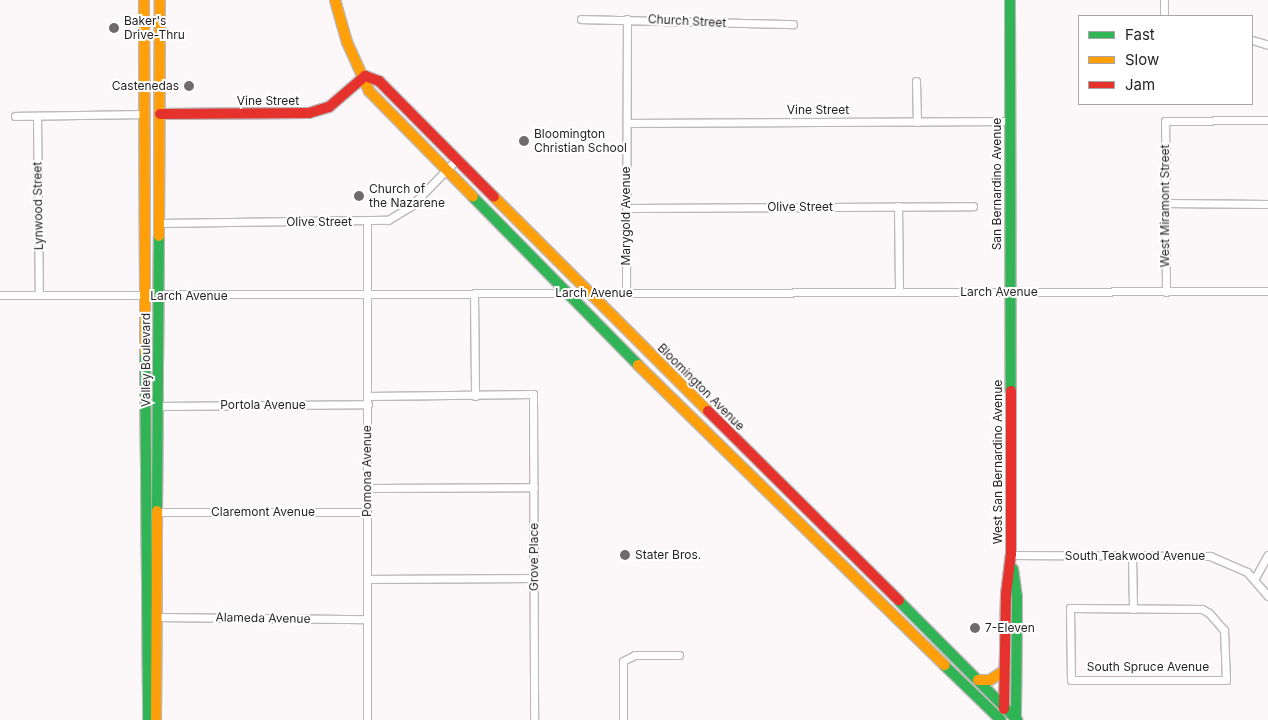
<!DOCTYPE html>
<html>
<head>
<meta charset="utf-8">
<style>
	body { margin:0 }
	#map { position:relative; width:1268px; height:720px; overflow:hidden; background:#fcf7f9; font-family:Inter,sans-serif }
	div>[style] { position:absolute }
	.roads { filter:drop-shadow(1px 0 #bcb8b9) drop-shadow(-1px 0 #bcb8b9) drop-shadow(0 1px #bcb8b9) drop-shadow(0 -1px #bcb8b9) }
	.street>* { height:7px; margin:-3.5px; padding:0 3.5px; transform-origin:3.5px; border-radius:3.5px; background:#fffefe }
	.fast>* { height:10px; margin:-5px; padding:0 5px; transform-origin:5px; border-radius:5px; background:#30b455 }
	.slow>* { height:10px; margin:-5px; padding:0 5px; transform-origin:5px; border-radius:5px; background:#ff9f0a }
	.jam>* { height:10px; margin:-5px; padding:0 5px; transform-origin:5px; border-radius:5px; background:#e5322d }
	.dots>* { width:14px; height:14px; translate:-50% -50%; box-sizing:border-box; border:2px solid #fff; border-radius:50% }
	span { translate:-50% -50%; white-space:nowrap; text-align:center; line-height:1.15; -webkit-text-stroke:4px #fff; paint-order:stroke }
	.poi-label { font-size:12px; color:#231f20 }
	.left { translate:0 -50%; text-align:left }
	.right { translate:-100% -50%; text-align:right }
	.street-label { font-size:12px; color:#231f20 }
	.legend { position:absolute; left:1078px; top:15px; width:175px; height:90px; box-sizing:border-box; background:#fff; border:1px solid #a7a5a6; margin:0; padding:6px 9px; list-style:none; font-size:15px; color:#231f20 }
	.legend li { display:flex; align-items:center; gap:10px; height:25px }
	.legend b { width:25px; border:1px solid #a7a5a6 }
</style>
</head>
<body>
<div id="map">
	<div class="roads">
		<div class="street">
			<i style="left:1164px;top:0;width:16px;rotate:90deg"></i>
			<i style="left:581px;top:19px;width:212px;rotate:1.4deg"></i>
			<i style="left:1252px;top:40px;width:17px;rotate:17deg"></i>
			<i style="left:916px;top:81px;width:41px;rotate:88.6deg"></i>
			<i style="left:15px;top:116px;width:129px;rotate:-0.9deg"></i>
			<i style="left:37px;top:116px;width:179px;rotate:89.4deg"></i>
			<i style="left:627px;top:123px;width:382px;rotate:-0.3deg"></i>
			<i style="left:1165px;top:203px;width:103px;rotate:0.6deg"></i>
			<i style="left:898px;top:206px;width:86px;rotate:89.3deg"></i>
			<i style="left:627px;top:208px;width:346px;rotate:-0.3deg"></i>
			<i style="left:367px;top:222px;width:498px;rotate:90deg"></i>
			<i style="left:159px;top:223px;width:229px;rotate:-0.8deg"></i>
			<i style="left:388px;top:220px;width:27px;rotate:-31deg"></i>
			<i style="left:411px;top:206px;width:64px;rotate:-45.6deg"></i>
			<i style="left:1166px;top:292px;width:171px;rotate:-90.3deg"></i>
			<i style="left:1165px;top:121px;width:103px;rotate:-0.6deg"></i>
			<i style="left:626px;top:293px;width:274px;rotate:-89.8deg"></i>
			<i style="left:474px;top:294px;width:102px;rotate:89.4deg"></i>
			<i style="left:0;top:295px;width:1268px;rotate:-0.18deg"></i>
			<i style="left:368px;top:396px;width:165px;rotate:-0.7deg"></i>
			<i style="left:533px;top:394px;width:326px;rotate:89.8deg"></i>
			<i style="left:159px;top:406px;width:209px;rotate:-0.5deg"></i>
			<i style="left:367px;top:488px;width:167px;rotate:-0.3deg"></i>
			<i style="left:159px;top:512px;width:208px"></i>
			<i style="left:1011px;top:555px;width:199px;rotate:0.3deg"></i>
			<i style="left:1210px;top:556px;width:40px;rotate:23.4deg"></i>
			<i style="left:1247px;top:572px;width:32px;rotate:49deg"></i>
			<i style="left:1132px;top:555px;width:54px;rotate:88.9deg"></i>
			<i style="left:1255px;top:578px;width:26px;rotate:-61deg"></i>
			<i style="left:367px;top:579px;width:167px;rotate:-0.3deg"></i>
			<i style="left:1070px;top:608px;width:132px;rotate:0.4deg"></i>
			<i style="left:1202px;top:609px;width:8px;rotate:30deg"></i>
			<i style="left:1209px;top:613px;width:23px;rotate:49deg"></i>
			<i style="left:1224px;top:630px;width:50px;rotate:87.7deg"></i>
			<i style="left:1226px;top:680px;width:155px;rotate:180deg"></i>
			<i style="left:1071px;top:680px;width:72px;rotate:-90.8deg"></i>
			<i style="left:159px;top:617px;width:208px;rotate:0.6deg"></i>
			<i style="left:623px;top:720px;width:59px;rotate:-90deg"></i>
			<i style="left:623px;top:661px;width:13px;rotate:-27deg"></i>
			<i style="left:635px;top:655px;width:44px"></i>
		</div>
		<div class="fast">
			<i style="left:1010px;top:0;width:391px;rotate:89.9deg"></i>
			<i style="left:473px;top:197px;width:235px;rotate:45.5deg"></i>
			<i style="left:145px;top:353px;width:367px;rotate:89.5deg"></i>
			<i style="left:157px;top:511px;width:275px;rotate:-89.6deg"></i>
			<i style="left:1013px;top:569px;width:28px;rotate:82deg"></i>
			<i style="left:1017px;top:597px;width:123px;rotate:90.5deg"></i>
			<i style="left:899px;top:601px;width:168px;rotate:45.2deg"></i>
			<i style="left:944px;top:665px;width:79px;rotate:44deg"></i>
		</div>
		<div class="slow">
			<i style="left:144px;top:0;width:353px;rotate:89.8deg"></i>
			<i style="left:335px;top:0;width:44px;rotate:74.1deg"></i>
			<i style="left:347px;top:42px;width:54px;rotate:65.8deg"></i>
			<i style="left:369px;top:91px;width:148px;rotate:45.5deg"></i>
			<i style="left:494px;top:197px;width:303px;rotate:45deg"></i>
			<i style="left:159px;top:236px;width:236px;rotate:-89.8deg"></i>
			<i style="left:638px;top:365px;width:429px;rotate:44.4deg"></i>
			<i style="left:978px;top:680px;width:12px"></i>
			<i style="left:990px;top:680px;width:17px;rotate:-33deg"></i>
			<i style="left:156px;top:720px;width:209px;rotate:-89.7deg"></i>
		</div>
		<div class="jam">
			<i style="left:365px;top:76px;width:15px;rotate:20deg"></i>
			<i style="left:379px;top:81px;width:163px;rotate:45.2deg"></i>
			<i style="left:160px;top:114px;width:149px;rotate:-0.4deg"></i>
			<i style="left:309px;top:113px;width:21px;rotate:-17deg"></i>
			<i style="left:329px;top:107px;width:48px;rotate:-40.7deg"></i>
			<i style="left:708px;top:411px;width:269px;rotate:44.8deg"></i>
			<i style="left:1004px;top:709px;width:115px;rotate:-89deg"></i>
			<i style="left:1006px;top:594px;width:39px;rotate:-83deg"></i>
			<i style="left:1011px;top:555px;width:164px;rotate:-90deg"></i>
		</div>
	</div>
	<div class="dots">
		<i style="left:114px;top:28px;background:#6f6b6c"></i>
		<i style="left:189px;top:86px;background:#6f6b6c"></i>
		<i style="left:524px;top:141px;background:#6f6b6c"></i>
		<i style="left:359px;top:196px;background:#6f6b6c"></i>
		<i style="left:625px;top:555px;background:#6f6b6c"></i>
		<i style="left:975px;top:628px;background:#6f6b6c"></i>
	</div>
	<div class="poi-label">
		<span class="left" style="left:124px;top:28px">Baker's<br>Drive-Thru</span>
		<span class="right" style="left:179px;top:86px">Castenedas</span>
		<span class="left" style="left:534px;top:141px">Bloomington<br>Christian School</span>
		<span class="left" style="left:369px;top:196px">Church of<br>the Nazarene</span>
		<span class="left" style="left:635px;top:555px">Stater Bros.</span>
		<span class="left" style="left:985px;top:628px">7-Eleven</span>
	</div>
	<div class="street-label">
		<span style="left:687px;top:21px;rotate:3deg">Church Street</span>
		<span style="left:268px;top:101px">Vine Street</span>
		<span style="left:818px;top:110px">Vine Street</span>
		<span style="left:997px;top:184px;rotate:-90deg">San Bernardino Avenue</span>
		<span style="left:38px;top:206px;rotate:-91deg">Lynwood Street</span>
		<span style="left:1165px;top:206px;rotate:-90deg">West Miramont Street</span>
		<span style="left:800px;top:207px">Olive Street</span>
		<span style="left:626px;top:216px;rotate:-90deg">Marygold Avenue</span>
		<span style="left:319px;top:222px">Olive Street</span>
		<span style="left:999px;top:292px">Larch Avenue</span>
		<span style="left:594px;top:293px">Larch Avenue</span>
		<span style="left:189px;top:296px">Larch Avenue</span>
		<span style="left:146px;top:360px;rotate:-90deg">Valley Boulevard</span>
		<span style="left:701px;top:387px;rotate:45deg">Bloomington Avenue</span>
		<span style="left:263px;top:405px">Portola Avenue</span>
		<span style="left:998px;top:462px;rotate:-90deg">West San Bernardino Avenue</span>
		<span style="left:367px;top:471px;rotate:-90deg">Pomona Avenue</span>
		<span style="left:263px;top:512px">Claremont Avenue</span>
		<span style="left:1135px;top:556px">South Teakwood Avenue</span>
		<span style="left:534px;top:557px;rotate:-90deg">Grove Place</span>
		<span style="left:263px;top:618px;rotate:1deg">Alameda Avenue</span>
		<span style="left:1148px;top:667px">South Spruce Avenue</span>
	</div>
	<ul class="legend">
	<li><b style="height:6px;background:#30b455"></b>Fast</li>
	<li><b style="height:6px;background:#ff9f0a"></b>Slow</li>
	<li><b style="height:6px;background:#e5322d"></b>Jam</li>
	</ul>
</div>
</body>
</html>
